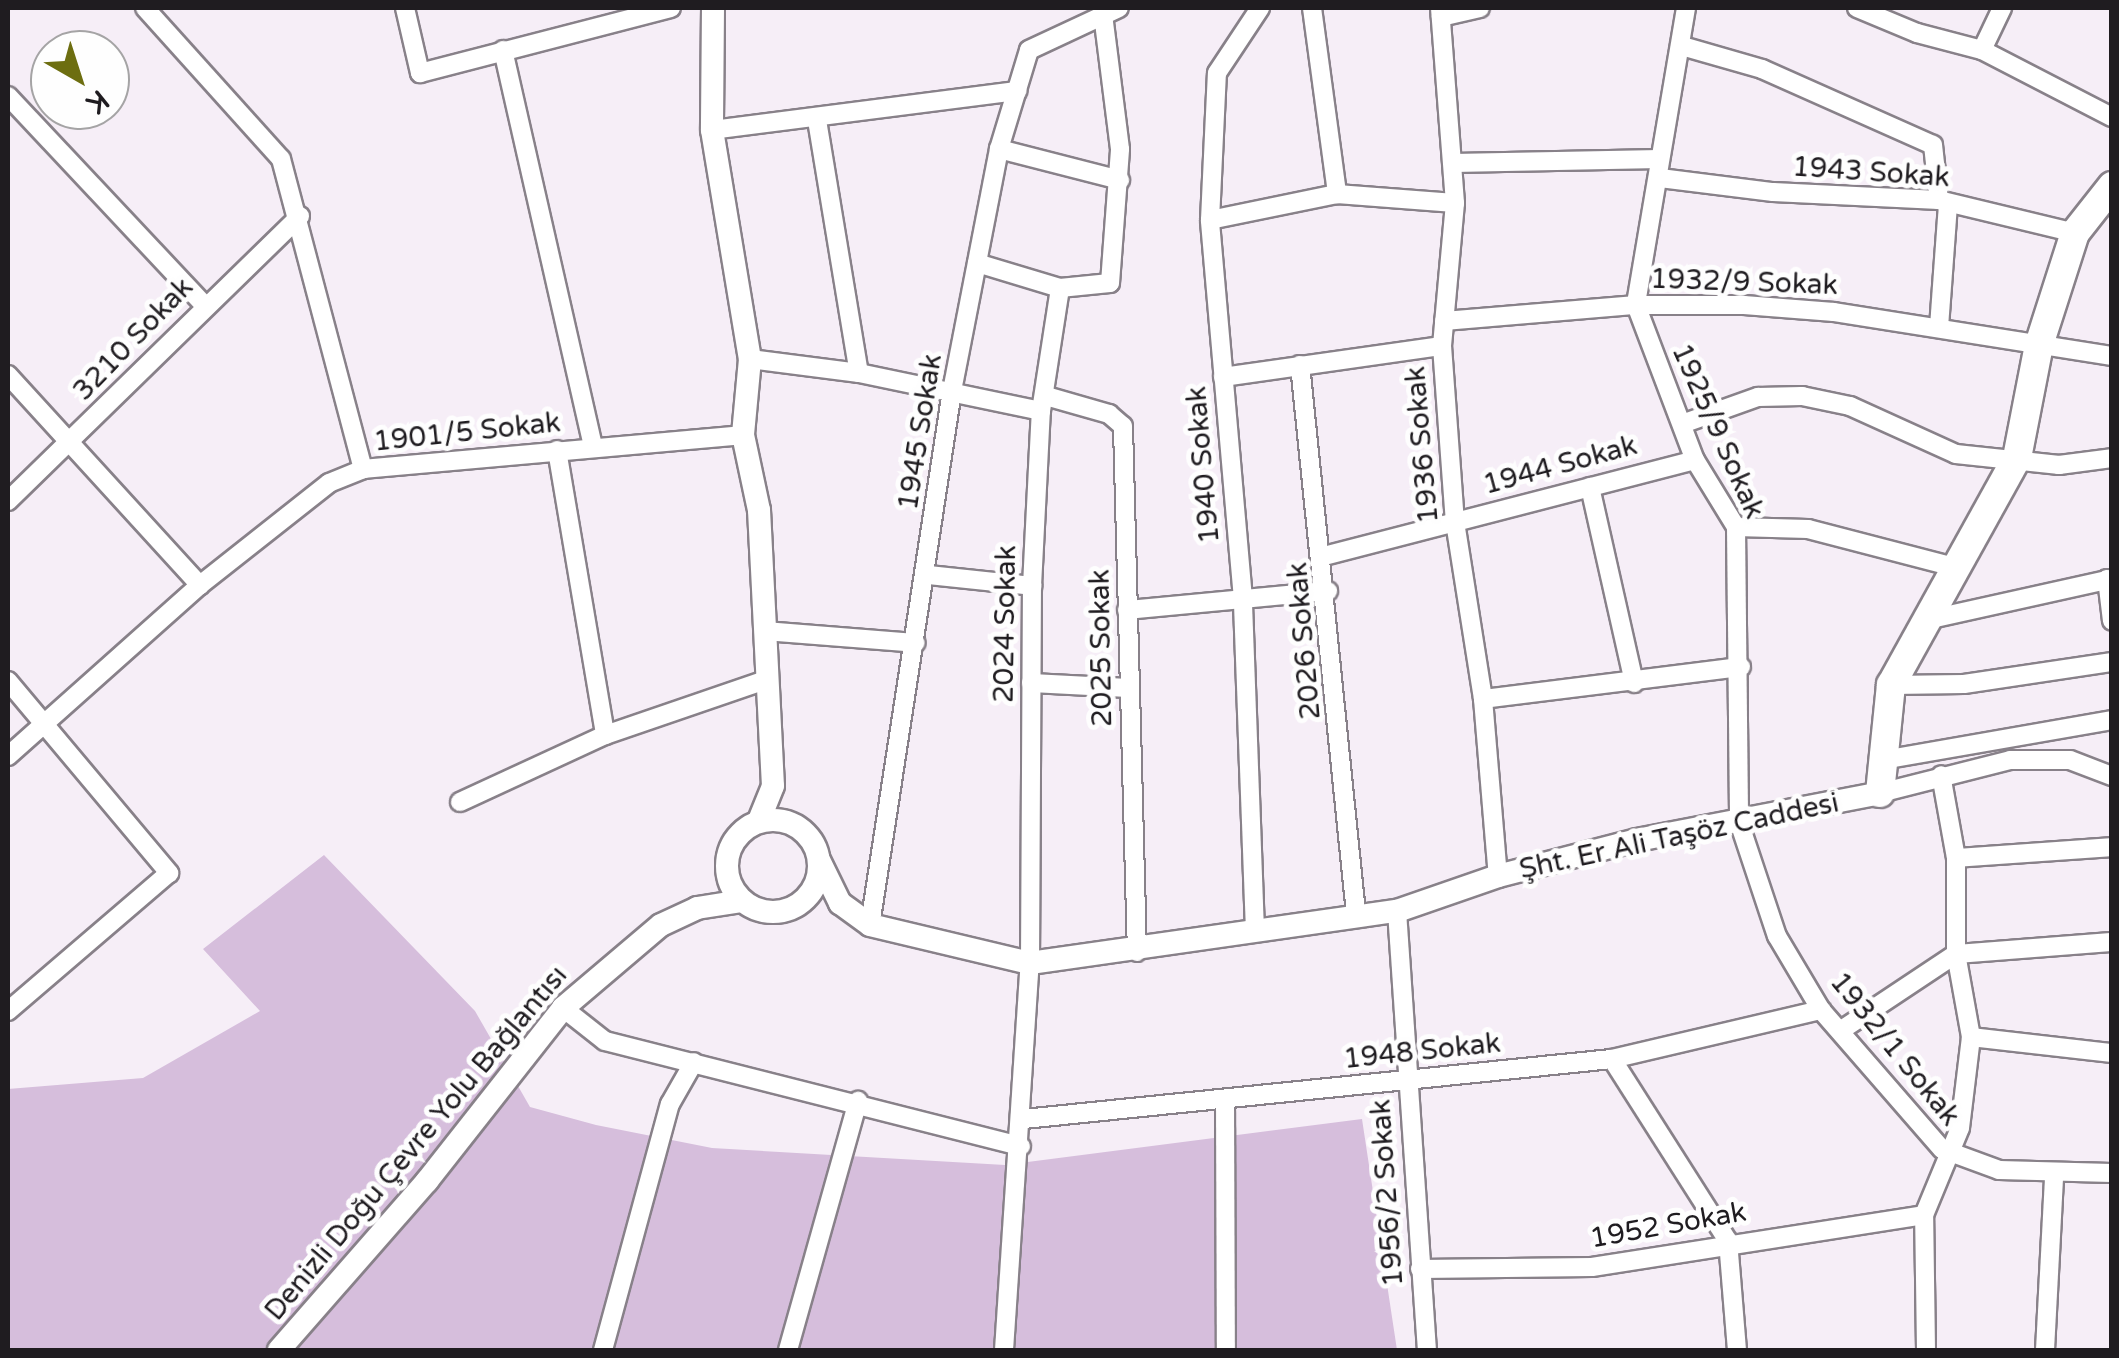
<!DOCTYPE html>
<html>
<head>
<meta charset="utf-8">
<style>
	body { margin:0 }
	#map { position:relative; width:2119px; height:1358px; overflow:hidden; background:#f6eef7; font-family:"Varela Round",sans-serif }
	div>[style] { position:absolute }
	.green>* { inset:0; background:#d6bedc }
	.roads { filter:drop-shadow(2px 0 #888189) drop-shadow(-2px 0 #888189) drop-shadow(0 2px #888189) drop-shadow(0 -2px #888189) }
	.minor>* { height:18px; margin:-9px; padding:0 9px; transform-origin:9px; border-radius:9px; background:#fff }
	.tertiary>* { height:22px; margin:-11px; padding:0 11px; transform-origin:11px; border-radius:11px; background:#fff }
	.tertiary>.ring { margin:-11px; padding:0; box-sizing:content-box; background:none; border:22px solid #fff; border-radius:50% }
	.secondary>* { height:28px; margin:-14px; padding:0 14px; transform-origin:14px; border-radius:14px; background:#fff }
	span { translate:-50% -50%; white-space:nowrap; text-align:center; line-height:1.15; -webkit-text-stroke:10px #fefefe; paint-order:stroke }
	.street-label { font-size:28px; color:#1f1c20 }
	.frame { position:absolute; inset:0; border:10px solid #1f1c20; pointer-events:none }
	.north { position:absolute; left:30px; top:30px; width:100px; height:100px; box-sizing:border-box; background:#fefefe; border:2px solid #a5a4a5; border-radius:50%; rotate:141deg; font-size:28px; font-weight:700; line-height:40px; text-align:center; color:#1f1c20 }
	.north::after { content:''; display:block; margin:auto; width:35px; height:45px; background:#6d6e10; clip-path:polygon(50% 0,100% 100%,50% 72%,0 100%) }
</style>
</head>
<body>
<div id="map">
	<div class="green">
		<i style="clip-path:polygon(324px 855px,475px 1011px,530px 1107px,596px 1125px,712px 1148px,1005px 1165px,1362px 1119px,1397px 1350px,8px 1350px,8px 1089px,143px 1078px,260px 1011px,203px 949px)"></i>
	</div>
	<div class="roads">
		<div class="minor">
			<i style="left:145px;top:8px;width:203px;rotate:48deg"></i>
			<i style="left:281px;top:159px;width:321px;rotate:75.2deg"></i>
			<i style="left:405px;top:8px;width:67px;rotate:77deg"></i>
			<i style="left:420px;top:73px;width:259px;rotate:-14.5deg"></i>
			<i style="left:1312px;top:8px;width:188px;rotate:82.3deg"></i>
			<i style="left:1440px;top:8px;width:196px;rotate:85.6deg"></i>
			<i style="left:1455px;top:203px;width:144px;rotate:95.2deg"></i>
			<i style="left:1442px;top:346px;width:176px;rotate:85.8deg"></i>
			<i style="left:1455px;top:522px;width:179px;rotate:81deg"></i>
			<i style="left:1483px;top:699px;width:178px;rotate:85.2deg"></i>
			<i style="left:1686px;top:8px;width:301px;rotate:99.6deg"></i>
			<i style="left:1636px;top:305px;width:166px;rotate:69.2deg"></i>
			<i style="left:1695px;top:460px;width:79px;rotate:58.5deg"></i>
			<i style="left:1736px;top:527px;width:295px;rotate:89.4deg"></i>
			<i style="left:1739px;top:822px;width:120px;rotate:71.6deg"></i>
			<i style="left:1777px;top:936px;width:86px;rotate:59.3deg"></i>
			<i style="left:1821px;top:1010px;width:184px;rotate:49deg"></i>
			<i style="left:1942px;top:1149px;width:61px;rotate:20.2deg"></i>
			<i style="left:1999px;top:1170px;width:113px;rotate:1.5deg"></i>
			<i style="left:1857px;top:8px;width:65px;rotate:22.6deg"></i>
			<i style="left:1917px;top:33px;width:67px;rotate:14.7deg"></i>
			<i style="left:1982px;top:50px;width:146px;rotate:27.3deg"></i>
			<i style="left:1441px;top:17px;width:40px;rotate:-13deg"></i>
			<i style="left:1682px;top:46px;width:83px;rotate:16deg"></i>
			<i style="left:1762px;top:69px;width:187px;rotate:24deg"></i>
			<i style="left:1933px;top:145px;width:55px;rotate:83.8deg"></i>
			<i style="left:503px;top:50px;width:407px;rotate:77.2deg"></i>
			<i style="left:1982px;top:50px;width:47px;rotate:-64.5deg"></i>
			<i style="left:8px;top:96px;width:287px;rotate:46.8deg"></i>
			<i style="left:817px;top:120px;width:256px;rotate:80.6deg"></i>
			<i style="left:712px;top:130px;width:308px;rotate:-7.3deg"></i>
			<i style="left:999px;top:149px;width:125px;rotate:14.4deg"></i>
			<i style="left:1453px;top:163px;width:207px;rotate:-1.1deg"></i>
			<i style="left:1660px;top:178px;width:114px;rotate:7.1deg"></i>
			<i style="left:1773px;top:192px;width:166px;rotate:2.8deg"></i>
			<i style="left:1939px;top:200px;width:140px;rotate:13.6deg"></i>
			<i style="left:1210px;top:220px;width:130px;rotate:-11.6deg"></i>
			<i style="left:1337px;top:194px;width:118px;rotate:4.4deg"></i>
			<i style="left:977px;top:263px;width:87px;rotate:16.8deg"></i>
			<i style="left:1060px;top:288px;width:50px;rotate:-5.7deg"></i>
			<i style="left:1110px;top:283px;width:134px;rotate:-85.7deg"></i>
			<i style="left:1120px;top:149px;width:136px;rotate:-97.2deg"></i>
			<i style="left:1444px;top:321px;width:193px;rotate:-4.8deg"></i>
			<i style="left:1636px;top:305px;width:108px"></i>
			<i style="left:1744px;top:305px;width:90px;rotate:4.4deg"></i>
			<i style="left:1834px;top:312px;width:281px;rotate:9deg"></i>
			<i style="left:1939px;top:327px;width:124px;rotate:-85.8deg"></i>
			<i style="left:750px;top:359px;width:110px;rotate:7.3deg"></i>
			<i style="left:859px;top:373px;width:186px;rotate:11.8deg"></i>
			<i style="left:1300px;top:365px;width:551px;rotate:84.17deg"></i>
			<i style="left:8px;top:375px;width:285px;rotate:47.6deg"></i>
			<i style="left:1223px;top:377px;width:221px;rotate:-8.1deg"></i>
			<i style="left:1046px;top:396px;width:66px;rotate:15.9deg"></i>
			<i style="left:1109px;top:414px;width:18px;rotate:41deg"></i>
			<i style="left:1123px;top:426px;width:526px;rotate:88.48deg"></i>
			<i style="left:1682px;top:424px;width:81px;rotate:-19.6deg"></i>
			<i style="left:1758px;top:397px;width:44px;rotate:-1.3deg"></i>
			<i style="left:1802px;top:396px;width:49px;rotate:11.8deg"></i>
			<i style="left:1850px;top:406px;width:116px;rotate:24.4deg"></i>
			<i style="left:1956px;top:454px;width:104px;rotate:6.1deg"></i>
			<i style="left:2059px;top:465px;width:53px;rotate:-7.5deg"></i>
			<i style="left:557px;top:450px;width:289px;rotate:80.4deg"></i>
			<i style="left:1590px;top:487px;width:201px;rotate:77.3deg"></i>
			<i style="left:8px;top:501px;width:408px;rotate:-44.3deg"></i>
			<i style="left:1736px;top:527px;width:72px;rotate:1.6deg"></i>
			<i style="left:1808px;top:529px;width:155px;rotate:14.6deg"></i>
			<i style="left:1324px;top:556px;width:383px;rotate:-14.5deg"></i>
			<i style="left:928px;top:575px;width:105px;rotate:6deg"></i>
			<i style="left:2107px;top:579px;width:42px;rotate:83.2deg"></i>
			<i style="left:1127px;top:610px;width:202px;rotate:-5.4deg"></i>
			<i style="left:1922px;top:621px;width:195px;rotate:-12.5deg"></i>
			<i style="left:764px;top:631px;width:152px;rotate:4.5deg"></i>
			<i style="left:8px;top:681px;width:251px;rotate:50deg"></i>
			<i style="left:169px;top:873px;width:212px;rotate:139.4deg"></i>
			<i style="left:1031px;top:683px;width:98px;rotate:2.9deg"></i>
			<i style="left:1891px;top:685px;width:73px;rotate:-0.8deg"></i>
			<i style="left:1964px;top:684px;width:150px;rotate:-8.5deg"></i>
			<i style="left:1483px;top:699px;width:260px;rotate:-7.1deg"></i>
			<i style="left:8px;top:756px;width:257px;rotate:-41.7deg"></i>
			<i style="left:200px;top:585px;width:164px;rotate:-38.3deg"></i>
			<i style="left:329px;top:483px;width:37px;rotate:-22deg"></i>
			<i style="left:363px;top:469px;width:382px;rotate:-5.1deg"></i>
			<i style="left:1883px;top:760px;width:232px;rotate:-9.9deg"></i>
			<i style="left:1880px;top:793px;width:134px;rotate:-14.2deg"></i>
			<i style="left:2010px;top:760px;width:60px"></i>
			<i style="left:2070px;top:760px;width:45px;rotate:20.9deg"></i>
			<i style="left:460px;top:802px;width:160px;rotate:-24.8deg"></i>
			<i style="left:605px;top:735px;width:170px;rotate:-18.9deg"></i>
			<i style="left:1956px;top:858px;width:156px;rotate:-4deg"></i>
			<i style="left:1397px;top:911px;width:440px;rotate:86.1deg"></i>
			<i style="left:870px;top:925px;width:540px;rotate:-81.27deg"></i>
			<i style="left:952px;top:391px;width:247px;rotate:-79deg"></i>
			<i style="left:999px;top:149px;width:103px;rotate:-73.1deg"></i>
			<i style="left:1029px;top:50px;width:99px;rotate:-25deg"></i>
			<i style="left:1255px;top:931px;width:332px;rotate:-92.1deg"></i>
			<i style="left:1243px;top:599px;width:380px;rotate:-95deg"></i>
			<i style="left:1210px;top:220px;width:147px;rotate:-87.3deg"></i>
			<i style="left:1217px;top:73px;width:78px;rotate:-56.5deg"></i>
			<i style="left:563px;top:1008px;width:53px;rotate:38.2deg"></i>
			<i style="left:605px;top:1041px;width:429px;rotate:14.2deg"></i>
			<i style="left:1840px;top:1031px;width:139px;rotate:-33.6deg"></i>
			<i style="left:1956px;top:954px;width:156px;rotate:-4.4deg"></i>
			<i style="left:1971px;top:1037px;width:142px;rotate:6.5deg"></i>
			<i style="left:1612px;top:1059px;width:216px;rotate:57.5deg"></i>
			<i style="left:1728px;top:1241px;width:109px;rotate:85.3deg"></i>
			<i style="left:1225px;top:1100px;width:250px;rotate:89.8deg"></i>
			<i style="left:1024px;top:1119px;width:591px;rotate:-5.83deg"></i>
			<i style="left:1612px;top:1059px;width:215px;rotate:-13.2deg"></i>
			<i style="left:1420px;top:1269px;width:172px;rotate:-0.7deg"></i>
			<i style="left:1592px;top:1267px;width:336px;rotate:-8.9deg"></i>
			<i style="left:603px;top:1350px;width:255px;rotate:-74.8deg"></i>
			<i style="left:670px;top:1104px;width:48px;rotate:-60.3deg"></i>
			<i style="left:788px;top:1350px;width:259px;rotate:-74.3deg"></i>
			<i style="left:1004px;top:1350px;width:388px;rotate:-86.2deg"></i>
			<i style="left:1030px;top:963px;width:377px;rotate:-89.7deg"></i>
			<i style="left:1032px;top:586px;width:175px;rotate:-87.1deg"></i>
			<i style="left:1041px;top:411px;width:124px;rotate:-81.2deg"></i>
			<i style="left:1926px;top:1350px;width:135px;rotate:-90.8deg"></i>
			<i style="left:1924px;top:1215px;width:94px;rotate:-67.5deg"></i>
			<i style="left:1960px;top:1128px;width:92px;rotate:-83.1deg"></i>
			<i style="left:1971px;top:1037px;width:84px;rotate:-100.2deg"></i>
			<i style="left:1956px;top:954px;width:96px;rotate:-90deg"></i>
			<i style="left:1956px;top:858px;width:84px;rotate:-100.2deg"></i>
			<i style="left:2045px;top:1350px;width:174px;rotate:-87deg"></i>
		</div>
		<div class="tertiary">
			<i style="left:713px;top:8px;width:122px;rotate:90.5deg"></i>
			<i style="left:712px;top:130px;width:232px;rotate:80.6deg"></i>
			<i style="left:750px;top:359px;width:76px;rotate:95.3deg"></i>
			<i style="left:743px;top:435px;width:77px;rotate:78deg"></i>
			<i style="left:759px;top:510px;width:276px;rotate:87.1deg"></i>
			<i style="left:773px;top:786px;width:38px;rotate:112deg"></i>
			<i class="ring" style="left:727px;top:820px;width:70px;height:70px"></i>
			<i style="left:820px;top:862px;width:46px;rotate:64deg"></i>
			<i style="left:840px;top:903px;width:37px;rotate:36deg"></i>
			<i style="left:870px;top:925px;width:164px;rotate:13.4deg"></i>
			<i style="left:1030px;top:963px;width:371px;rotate:-8.1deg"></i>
			<i style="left:1397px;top:911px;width:107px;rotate:-19.1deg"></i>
			<i style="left:1498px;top:876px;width:144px;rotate:-14.5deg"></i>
			<i style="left:1637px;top:840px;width:248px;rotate:-10.9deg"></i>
			<i style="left:279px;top:1350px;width:225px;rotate:-48.8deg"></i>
			<i style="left:427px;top:1181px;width:220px;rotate:-51.8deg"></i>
			<i style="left:563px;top:1008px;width:128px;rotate:-40.3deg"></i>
			<i style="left:661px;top:925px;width:40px;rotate:-25deg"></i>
			<i style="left:697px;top:908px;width:46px;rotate:-8.8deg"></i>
		</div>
		<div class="secondary">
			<i style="left:1880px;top:793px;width:109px;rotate:-84.2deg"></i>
			<i style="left:1891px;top:685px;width:260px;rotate:-61deg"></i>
			<i style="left:2017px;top:458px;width:115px;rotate:-79deg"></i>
			<i style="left:2039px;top:345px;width:118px;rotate:-72.2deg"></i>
			<i style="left:2075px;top:233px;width:60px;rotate:-51.8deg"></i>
		</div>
	</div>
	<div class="street-label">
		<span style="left:1871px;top:172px;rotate:4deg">1943 Sokak</span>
		<span style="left:1744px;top:282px;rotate:2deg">1932/9 Sokak</span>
		<span style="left:133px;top:339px;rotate:-46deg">3210 Sokak</span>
		<span style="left:1718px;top:431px;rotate:66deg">1925/9 Sokak</span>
		<span style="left:467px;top:432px;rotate:-6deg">1901/5 Sokak</span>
		<span style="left:920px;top:432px;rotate:-81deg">1945 Sokak</span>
		<span style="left:1422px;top:445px;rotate:-95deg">1936 Sokak</span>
		<span style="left:1203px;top:465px;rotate:-95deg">1940 Sokak</span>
		<span style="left:1560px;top:465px;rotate:-15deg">1944 Sokak</span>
		<span style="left:1005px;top:624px;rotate:-89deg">2024 Sokak</span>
		<span style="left:1304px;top:641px;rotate:-95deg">2026 Sokak</span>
		<span style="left:1101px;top:648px;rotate:-91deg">2025 Sokak</span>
		<span style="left:1679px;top:836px;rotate:-12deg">Şht. Er Ali Taşöz Caddesi</span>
		<span style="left:1895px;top:1049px;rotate:51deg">1932/1 Sokak</span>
		<span style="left:1422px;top:1051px;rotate:-6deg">1948 Sokak</span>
		<span style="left:416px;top:1143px;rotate:-50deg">Denizli Doğu Çevre Yolu Bağlantısı</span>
		<span style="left:1387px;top:1193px;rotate:-94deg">1956/2 Sokak</span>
		<span style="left:1668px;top:1225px;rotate:-10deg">1952 Sokak</span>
	</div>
	<div class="frame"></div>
	<div class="north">K</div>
</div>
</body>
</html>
